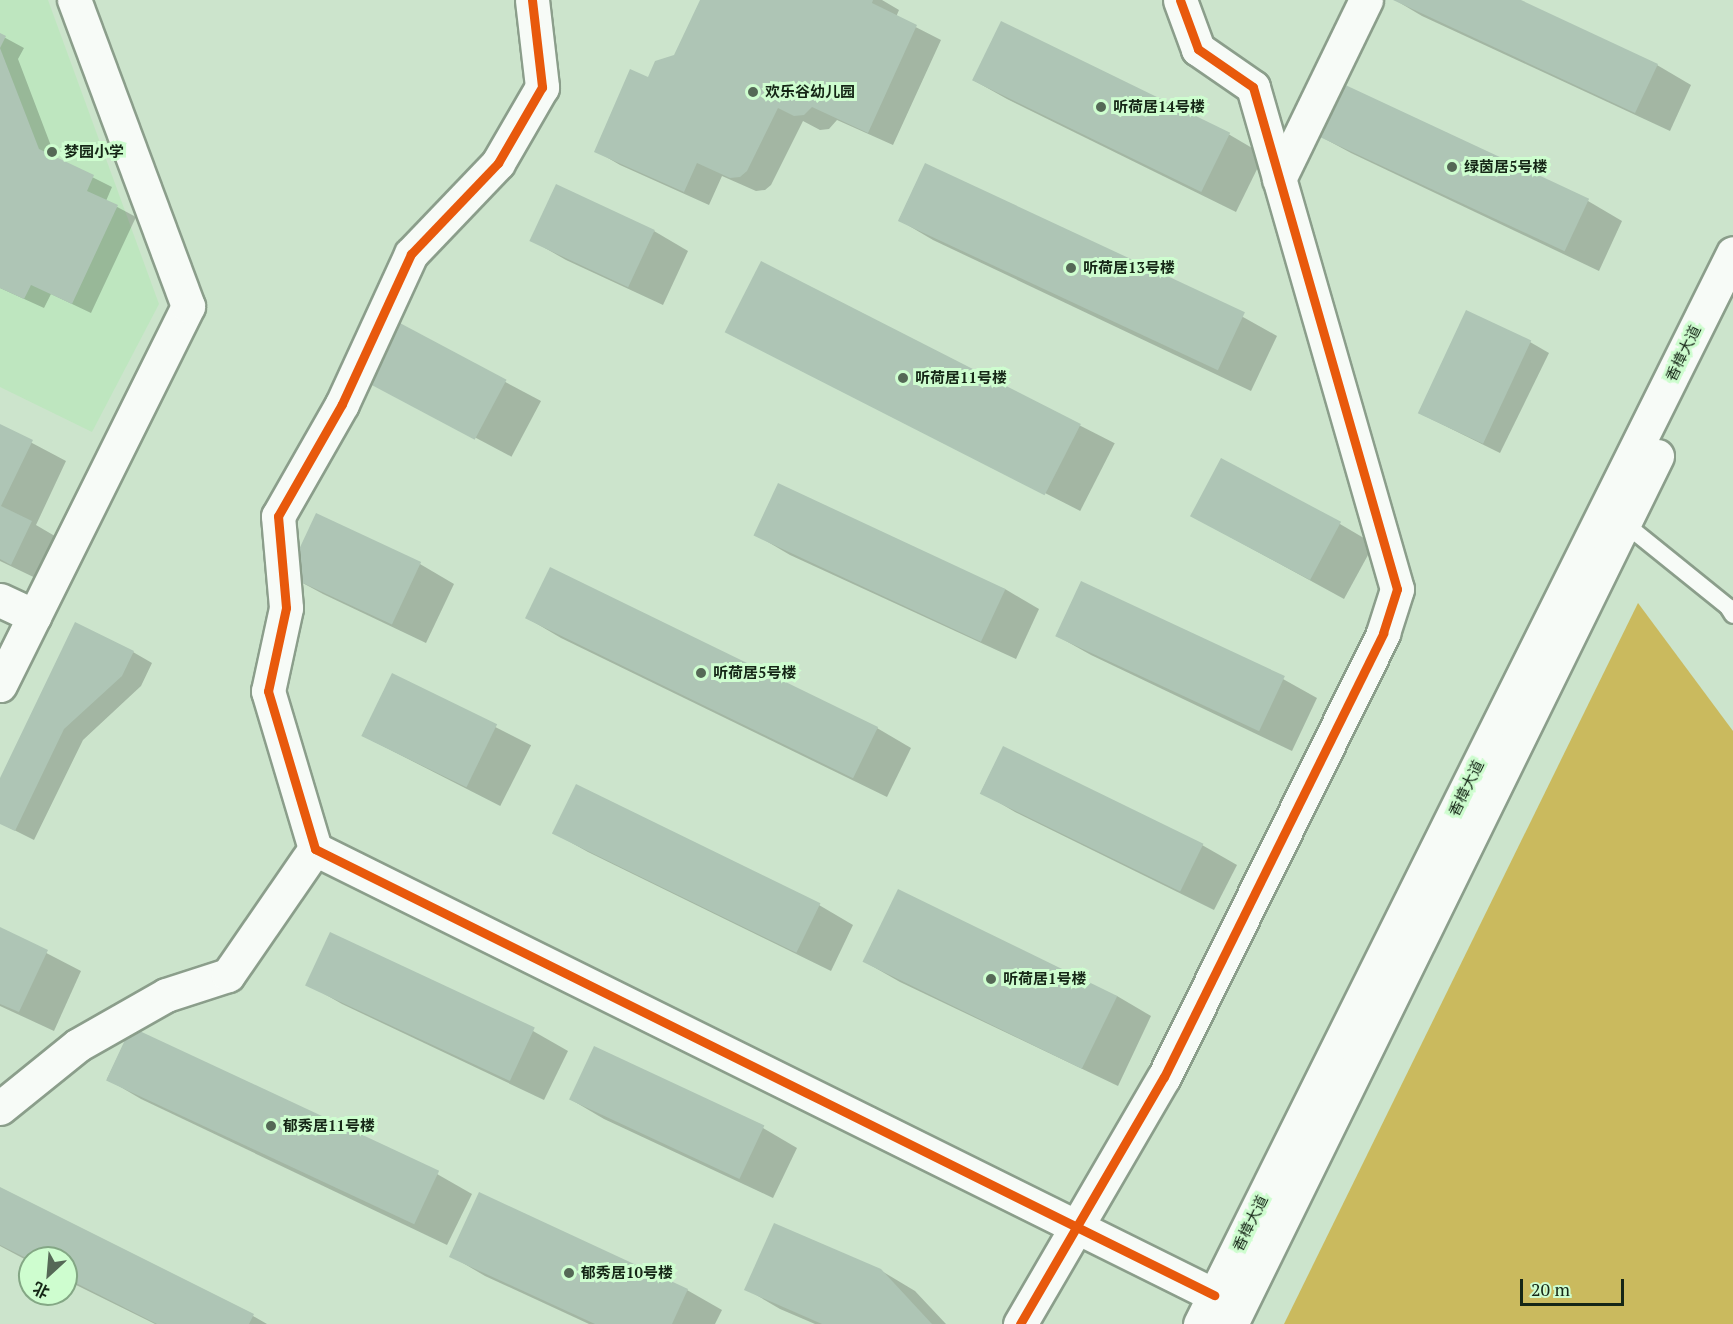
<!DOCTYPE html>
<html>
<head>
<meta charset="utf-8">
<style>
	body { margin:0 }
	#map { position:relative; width:1733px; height:1324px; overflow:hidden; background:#cce4cc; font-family:"PT Serif","Noto Sans SC",serif }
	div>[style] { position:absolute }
	.built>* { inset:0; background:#bee6bf }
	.forest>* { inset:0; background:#caba5e }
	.shadow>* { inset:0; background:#0003; transform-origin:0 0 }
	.building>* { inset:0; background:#aec5b5; transform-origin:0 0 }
	.roads { filter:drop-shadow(2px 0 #8b9e8b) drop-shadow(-2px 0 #8b9e8b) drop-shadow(0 2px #8b9e8b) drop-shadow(0 -2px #8b9e8b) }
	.service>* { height:16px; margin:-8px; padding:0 8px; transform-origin:8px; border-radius:8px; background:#f7fbf7 }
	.minor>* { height:33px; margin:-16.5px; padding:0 16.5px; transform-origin:16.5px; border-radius:16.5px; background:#f7fbf7 }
	.tertiary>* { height:33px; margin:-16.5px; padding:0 16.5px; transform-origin:16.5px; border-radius:16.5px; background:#f7fbf7 }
	.cycleway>* { height:9px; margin:-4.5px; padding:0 4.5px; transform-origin:4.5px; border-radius:4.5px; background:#e8590c }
	.dots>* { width:16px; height:16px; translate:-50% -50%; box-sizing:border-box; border:3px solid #cefdcf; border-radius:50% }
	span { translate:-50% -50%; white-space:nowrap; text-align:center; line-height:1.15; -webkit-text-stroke:6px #cefdcf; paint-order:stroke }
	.poi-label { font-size:15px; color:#152616; font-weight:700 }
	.left { translate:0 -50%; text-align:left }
	.street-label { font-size:15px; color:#152616 }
	.north { position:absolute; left:18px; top:1246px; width:60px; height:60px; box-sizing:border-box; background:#cefdcf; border:2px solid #84a785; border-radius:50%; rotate:206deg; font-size:16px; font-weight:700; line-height:24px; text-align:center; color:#152616 }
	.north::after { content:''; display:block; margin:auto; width:21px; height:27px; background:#556856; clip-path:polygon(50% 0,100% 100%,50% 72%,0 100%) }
	.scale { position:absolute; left:1520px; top:1279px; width:104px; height:27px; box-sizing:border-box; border:3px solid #152616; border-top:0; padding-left:8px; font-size:18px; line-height:21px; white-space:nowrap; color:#152616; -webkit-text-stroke:4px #cefdcf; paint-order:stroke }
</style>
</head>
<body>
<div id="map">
	<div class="built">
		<i style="clip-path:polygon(0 0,48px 0,159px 304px,92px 432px,0 387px)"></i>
	</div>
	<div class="forest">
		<i style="clip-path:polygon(1638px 603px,1733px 731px,1733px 1324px,1284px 1324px)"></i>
	</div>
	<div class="shadow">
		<i style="clip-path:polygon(701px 0,882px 0,899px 10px,896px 17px,941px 40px,893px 145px,837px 120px,829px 129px,820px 130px,803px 121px,771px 185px,765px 190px,756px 191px,722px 176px,709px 205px,620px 165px,596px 151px,649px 79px,675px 56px)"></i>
		<i style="clip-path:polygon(1395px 0,1518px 0,1657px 65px,1691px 85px,1670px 131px,1422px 16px)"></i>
		<i style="clip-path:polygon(1001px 23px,1230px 135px,1264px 155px,1236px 212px,1007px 99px,973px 80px)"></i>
		<i style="clip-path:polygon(0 35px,24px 48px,18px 59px,56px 159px,112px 187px,106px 201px,136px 217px,91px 313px,51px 294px,44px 308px,0 288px)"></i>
		<i style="clip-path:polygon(1316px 134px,1588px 201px,1622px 221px,1599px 271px,1351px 153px)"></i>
		<i style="clip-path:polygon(925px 165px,1243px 317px,1277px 336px,1251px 391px,933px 240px,899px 220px)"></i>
		<i style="clip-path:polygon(654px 231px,688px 251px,663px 305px,566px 260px,531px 240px)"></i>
		<i style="left:761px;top:263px;width:397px;height:76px;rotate:27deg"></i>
		<i style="left:398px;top:325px;width:162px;height:63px;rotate:28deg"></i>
		<i style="clip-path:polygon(1530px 342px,1549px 353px,1500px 453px,1419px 413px)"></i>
		<i style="clip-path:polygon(0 426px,66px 461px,36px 525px,65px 542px,46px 583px,0 561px)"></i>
		<i style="clip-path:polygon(1192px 516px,1340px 524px,1374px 544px,1344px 599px)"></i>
		<i style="clip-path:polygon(756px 535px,1005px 589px,1039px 609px,1016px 659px,790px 555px)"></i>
		<i style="clip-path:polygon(420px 564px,454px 584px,426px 643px,323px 594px,288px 575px)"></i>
		<i style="clip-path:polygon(1082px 583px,1283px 679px,1317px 698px,1292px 751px,1091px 655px,1057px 636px)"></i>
		<i style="clip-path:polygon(527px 618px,877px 728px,911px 748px,887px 797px,561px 638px)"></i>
		<i style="clip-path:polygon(133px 652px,152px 663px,141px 686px,83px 740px,34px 840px,0 823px,0 781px)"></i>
		<i style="left:393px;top:675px;width:155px;height:68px;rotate:27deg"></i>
		<i style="clip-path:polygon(1003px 748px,1202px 845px,1237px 865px,1214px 910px,1015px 812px,981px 792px)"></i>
		<i style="clip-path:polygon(554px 833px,819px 905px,853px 925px,831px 971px,588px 852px)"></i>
		<i style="clip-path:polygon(0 929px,81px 971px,54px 1031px,0 1006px)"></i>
		<i style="clip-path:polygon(331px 934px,533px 1031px,568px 1051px,544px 1100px,342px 1004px,307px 984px)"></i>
		<i style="clip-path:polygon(865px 962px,1117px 996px,1151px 1016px,1118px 1086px,900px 982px)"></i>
		<i style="clip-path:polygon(131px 1029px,437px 1174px,472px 1194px,447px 1245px,141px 1099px,107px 1079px)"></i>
		<i style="clip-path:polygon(570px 1099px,763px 1128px,797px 1148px,773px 1198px,604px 1119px)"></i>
		<i style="clip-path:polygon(0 1189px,253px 1316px,267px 1324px,155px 1324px,66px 1280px,66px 1258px,30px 1258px,30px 1262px,0 1246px)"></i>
		<i style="clip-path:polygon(451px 1256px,687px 1290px,722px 1310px,715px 1324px,589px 1324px,485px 1276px)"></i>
		<i style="clip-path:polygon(880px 1270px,915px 1291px,946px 1324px,815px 1324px,780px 1309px,746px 1289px)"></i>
	</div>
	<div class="building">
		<i style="clip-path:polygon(700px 0,873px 0,872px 3px,917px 25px,868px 133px,812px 107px,804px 115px,794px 116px,778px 108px,747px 171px,740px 177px,730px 178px,697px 163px,684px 192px,594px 152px,630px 69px,648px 77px,655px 61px,674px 55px)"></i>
		<i style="clip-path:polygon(1393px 0,1521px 0,1658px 64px,1635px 113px)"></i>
		<i style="left:1001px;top:21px;width:255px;height:66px;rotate:26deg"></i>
		<i style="clip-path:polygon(0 33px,6px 36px,0 48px)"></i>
		<i style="clip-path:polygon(0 48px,39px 149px,94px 175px,87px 191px,118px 205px,72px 304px,31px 285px,24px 299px,0 288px)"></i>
		<i style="left:1339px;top:82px;width:276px;height:58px;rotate:25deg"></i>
		<i style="left:925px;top:163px;width:353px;height:64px;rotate:25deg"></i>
		<i style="left:556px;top:184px;width:109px;height:63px;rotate:25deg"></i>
		<i style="left:761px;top:261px;width:359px;height:80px;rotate:27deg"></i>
		<i style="left:1466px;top:310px;width:72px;height:114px;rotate:25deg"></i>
		<i style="left:398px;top:322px;width:123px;height:68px;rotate:28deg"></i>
		<i style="clip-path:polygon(0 424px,33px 440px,1px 506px,32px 521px,11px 565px,0 559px)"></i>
		<i style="left:1221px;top:458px;width:136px;height:66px;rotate:28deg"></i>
		<i style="left:778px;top:483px;width:251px;height:58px;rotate:25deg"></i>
		<i style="left:316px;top:513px;width:116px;height:69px;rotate:25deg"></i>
		<i style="left:550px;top:567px;width:365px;height:57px;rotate:26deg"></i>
		<i style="left:1081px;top:581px;width:225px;height:61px;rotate:25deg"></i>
		<i style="clip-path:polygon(75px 622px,134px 651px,122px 676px,64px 729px,15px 831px,0 824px,0 778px)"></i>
		<i style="left:392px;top:673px;width:117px;height:70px;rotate:26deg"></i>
		<i style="left:1003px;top:746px;width:223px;height:53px;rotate:26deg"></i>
		<i style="left:576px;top:784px;width:272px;height:55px;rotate:26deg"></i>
		<i style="left:898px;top:889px;width:244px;height:81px;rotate:26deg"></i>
		<i style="clip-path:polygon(0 927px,48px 950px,19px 1012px,0 1004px)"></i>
		<i style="left:330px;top:932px;width:226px;height:59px;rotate:25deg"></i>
		<i style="left:131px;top:1027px;width:340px;height:59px;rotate:25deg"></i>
		<i style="left:594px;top:1046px;width:188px;height:59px;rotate:25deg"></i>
		<i style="clip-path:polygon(0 1187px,254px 1314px,249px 1324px,157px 1324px,66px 1278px,66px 1258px,30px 1258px,30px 1260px,0 1245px)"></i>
		<i style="clip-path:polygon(479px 1192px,688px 1289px,672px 1324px,595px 1324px,449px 1257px)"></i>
		<i style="clip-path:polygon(774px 1223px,881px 1269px,932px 1324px,822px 1324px,744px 1290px)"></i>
	</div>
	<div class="roads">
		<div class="service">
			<i style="left:1624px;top:523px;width:134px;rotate:38.9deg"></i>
			<i style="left:1728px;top:607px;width:9px;rotate:58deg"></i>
		</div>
		<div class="minor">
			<i style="left:532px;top:0;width:88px;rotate:83.4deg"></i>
			<i style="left:542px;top:87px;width:88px;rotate:120.1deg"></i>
			<i style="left:498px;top:163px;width:126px;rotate:133.7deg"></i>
			<i style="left:411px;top:254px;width:165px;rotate:114.7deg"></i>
			<i style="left:342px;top:404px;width:129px;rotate:119.7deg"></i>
			<i style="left:278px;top:516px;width:92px;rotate:85deg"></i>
			<i style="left:286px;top:608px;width:85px;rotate:102.2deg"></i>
			<i style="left:268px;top:691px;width:165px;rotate:73.4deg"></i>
			<i style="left:315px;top:849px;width:1004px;rotate:26.39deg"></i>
			<i style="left:1279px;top:179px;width:199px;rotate:-64.1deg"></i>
			<i style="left:0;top:600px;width:38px;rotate:25deg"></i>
			<i style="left:0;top:685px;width:423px;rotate:-63.6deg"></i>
			<i style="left:188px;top:306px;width:327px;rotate:-110.4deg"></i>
			<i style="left:0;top:1108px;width:100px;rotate:-38.9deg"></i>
			<i style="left:78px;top:1045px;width:101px;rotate:-29.6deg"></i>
			<i style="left:166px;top:995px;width:65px;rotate:-17.9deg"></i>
			<i style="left:228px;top:975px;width:153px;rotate:-55.4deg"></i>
			<i style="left:1020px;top:1324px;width:286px;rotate:-59.8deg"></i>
			<i style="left:1164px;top:1077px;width:495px;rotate:-63.7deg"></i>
			<i style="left:1383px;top:633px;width:46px;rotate:-72.3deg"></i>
			<i style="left:1397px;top:589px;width:522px;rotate:-106.01deg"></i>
			<i style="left:1253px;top:87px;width:67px;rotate:-145.4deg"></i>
			<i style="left:1198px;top:49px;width:52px;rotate:-110.2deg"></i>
		</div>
		<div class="tertiary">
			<i style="left:1200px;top:1324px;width:1196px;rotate:-63.54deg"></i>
			<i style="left:1231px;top:1324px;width:967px;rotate:-63.86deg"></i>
		</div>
	</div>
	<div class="cycleway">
		<i style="left:532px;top:0;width:88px;rotate:83.4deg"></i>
		<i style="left:542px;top:87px;width:88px;rotate:120.1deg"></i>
		<i style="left:498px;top:163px;width:126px;rotate:133.7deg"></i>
		<i style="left:411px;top:254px;width:165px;rotate:114.7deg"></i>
		<i style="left:342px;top:404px;width:129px;rotate:119.7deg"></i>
		<i style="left:278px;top:516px;width:92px;rotate:85deg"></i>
		<i style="left:286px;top:608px;width:85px;rotate:102.2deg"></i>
		<i style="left:268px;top:691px;width:165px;rotate:73.4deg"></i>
		<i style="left:315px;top:849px;width:1004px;rotate:26.39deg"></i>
		<i style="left:1020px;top:1324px;width:286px;rotate:-59.8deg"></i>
		<i style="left:1164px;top:1077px;width:495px;rotate:-63.7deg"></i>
		<i style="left:1383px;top:633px;width:46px;rotate:-72.3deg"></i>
		<i style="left:1397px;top:589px;width:522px;rotate:-106.01deg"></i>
		<i style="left:1253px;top:87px;width:67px;rotate:-145.4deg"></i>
		<i style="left:1198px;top:49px;width:52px;rotate:-110.2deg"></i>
	</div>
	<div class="dots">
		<i style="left:753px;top:92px;background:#556856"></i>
		<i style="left:1101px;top:107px;background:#556856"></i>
		<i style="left:52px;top:152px;background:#556856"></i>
		<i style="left:1452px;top:167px;background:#556856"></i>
		<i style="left:1071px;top:268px;background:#556856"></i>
		<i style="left:903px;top:378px;background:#556856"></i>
		<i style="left:701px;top:673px;background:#556856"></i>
		<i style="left:991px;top:979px;background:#556856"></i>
		<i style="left:271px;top:1126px;background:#556856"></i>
		<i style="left:569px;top:1273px;background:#556856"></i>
	</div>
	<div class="poi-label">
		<span class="left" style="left:765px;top:92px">欢乐谷幼儿园</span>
		<span class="left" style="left:1113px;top:107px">听荷居14号楼</span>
		<span class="left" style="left:64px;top:152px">梦园小学</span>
		<span class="left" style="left:1464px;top:167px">绿茵居5号楼</span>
		<span class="left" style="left:1083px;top:268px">听荷居13号楼</span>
		<span class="left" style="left:915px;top:378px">听荷居11号楼</span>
		<span class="left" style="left:713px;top:673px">听荷居5号楼</span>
		<span class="left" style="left:1003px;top:979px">听荷居1号楼</span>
		<span class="left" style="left:283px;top:1126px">郁秀居11号楼</span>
		<span class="left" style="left:581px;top:1273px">郁秀居10号楼</span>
	</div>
	<div class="street-label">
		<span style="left:1683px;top:353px;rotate:-64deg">香樟大道</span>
		<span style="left:1466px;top:788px;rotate:-64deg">香樟大道</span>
		<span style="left:1250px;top:1223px;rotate:-64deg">香樟大道</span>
	</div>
	<div class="north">北</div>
	<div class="scale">20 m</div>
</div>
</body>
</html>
